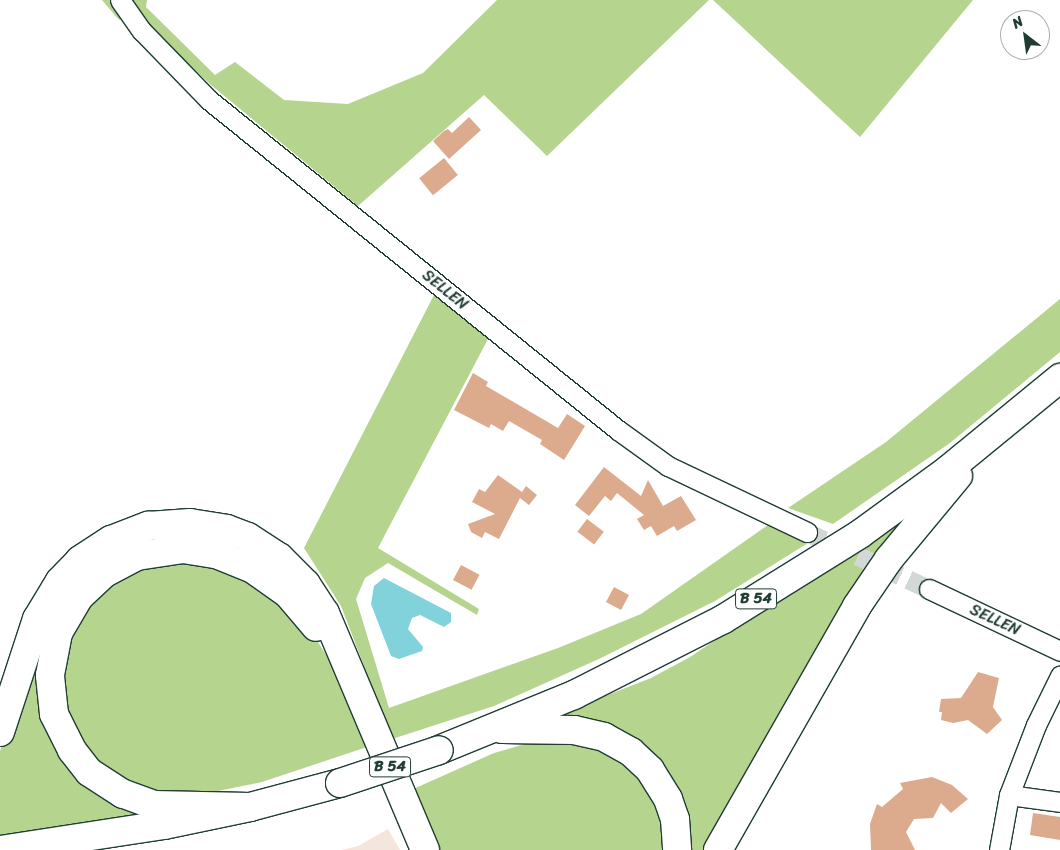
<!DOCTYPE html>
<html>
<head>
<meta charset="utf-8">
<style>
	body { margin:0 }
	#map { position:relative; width:1060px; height:850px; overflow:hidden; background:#fff; font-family:Sriracha,sans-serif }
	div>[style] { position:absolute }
	.built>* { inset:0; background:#f4e6dd }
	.green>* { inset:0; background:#b5d48e }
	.water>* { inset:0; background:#82d2dc }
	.building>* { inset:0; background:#dcab8d; transform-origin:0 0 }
	.minor-tunnel>* { height:19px; margin-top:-9.5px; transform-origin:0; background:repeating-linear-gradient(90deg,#d2d8d6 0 19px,transparent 0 28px) }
	.roads { filter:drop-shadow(1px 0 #1f3d34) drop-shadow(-1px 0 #1f3d34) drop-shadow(0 1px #1f3d34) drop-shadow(0 -1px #1f3d34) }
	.minor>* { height:19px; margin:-9.5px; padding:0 9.5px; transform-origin:9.5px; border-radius:9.5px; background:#fff }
	.trunk>* { height:28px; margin:-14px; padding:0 14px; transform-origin:14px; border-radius:14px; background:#fff }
	.bridges { filter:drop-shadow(1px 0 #1f3d34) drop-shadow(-1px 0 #1f3d34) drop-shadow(0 1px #1f3d34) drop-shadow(0 -1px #1f3d34) }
	.trunk-bridge>* { height:28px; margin:-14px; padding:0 14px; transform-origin:14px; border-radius:14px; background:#fff }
	span { translate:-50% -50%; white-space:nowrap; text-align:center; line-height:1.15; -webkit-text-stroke:4px #fff; paint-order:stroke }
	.shield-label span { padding:1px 4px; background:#fff; border:1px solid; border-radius:4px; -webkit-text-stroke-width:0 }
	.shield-label { font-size:15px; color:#1f3d34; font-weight:700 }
	.street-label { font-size:16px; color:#1f3d34 }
	.north { position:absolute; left:1000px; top:10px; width:50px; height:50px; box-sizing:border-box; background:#fff; border:1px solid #a5b1ae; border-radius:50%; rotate:330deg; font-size:14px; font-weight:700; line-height:20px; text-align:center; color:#1f3d34 }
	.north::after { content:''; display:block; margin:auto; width:18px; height:22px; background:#1f3d34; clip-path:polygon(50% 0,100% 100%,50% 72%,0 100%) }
</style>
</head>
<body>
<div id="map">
	<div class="built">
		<i style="clip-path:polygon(388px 829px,400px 850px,341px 850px,358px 846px)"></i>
	</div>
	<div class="green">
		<i style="clip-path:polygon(102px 0,147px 0,146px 7px,215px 75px,235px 62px,284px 100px,348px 104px,423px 73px,497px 0,709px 0,547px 156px,484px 95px,358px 206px,211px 85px,134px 12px,119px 20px)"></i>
		<i style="clip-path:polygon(713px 0,973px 0,860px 137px)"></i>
		<i style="clip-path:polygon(435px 293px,488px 339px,378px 548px,479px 609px,477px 615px,388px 563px,365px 578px,356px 599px,389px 708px,558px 648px,641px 614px,768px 525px,808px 543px,715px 601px,601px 658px,494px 706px,392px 739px,341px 606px,304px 548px)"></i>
		<i style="clip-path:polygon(1060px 299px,1060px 352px,950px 443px,833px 524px,788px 508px,886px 442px)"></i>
		<i style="clip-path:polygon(924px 501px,710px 850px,686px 850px,674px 793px,549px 718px,651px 678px,690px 657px)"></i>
		<i style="clip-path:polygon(167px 532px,252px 549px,242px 555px,89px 575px,47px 715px,153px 813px,0 838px,0 751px,26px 680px,81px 571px)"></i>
		<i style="clip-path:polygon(180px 557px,249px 576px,314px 636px,332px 664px,370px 746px,262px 782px,203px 794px,146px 792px,89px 759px,59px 693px,69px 630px,115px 576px)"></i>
		<i style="clip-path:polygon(539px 740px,606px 746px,652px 788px,669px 850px,436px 850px,411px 790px,494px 753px)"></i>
	</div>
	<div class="water">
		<i style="clip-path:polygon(384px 578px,451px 613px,451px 622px,444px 627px,420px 615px,412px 618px,408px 629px,423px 647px,422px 651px,399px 659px,391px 656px,371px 604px,374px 586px)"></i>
	</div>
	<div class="building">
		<i style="clip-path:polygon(469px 117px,481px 130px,449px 159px,433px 141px,444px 131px,448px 129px,452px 133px)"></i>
		<i style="left:444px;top:158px;width:22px;height:32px;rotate:51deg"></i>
		<i style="clip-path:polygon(473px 373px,488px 382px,486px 386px,558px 428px,567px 414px,585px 426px,564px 460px,540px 444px,542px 440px,509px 421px,503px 431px,491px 424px,489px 428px,454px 410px)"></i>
		<i style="clip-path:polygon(604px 467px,641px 496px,648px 480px,663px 506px,681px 496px,696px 520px,677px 531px,674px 526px,657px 536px,651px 526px,644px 530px,637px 519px,644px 515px,617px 493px,611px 501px,605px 496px,589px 516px,575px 505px)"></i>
		<i style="clip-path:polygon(498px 475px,522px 492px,526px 486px,537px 495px,529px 505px,520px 498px,499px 539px,485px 532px,482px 538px,471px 532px,468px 524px,495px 514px,472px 502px,479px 489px,485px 492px)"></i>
		<i style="left:587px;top:519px;width:21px;height:16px;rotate:37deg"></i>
		<i style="left:461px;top:565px;width:21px;height:17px;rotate:28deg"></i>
		<i style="left:614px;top:587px;width:17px;height:17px;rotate:28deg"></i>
		<i style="clip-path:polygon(978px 672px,999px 678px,993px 707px,1002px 720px,987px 734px,968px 720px,953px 723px,941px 720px,942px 712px,939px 712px,941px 699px,961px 698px)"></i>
		<i style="clip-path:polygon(932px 777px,952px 785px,968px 799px,951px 813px,941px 803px,933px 818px,914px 819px,906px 832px,915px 850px,871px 850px,870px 824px,877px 804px,882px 807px,903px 789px,900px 783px)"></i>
		<i style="clip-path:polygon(1033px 813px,1060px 817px,1060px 840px,1030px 835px)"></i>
	</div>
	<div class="minor-tunnel">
		<i style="left:807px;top:532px;width:135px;rotate:25deg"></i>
	</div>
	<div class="roads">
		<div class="minor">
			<i style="left:120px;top:0;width:38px;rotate:55deg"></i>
			<i style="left:142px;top:31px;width:96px;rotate:45.8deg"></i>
			<i style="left:209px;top:100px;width:526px;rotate:38.9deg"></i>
			<i style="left:618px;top:430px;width:62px;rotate:35.8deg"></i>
			<i style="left:668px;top:466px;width:154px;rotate:25.4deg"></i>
			<i style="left:929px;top:589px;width:145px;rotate:25.3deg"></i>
			<i style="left:1009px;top:795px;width:51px;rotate:7.8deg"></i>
			<i style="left:999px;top:850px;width:56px;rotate:-79.7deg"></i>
			<i style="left:1009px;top:795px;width:75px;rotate:-68.9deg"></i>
			<i style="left:1036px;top:725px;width:55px;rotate:-63.9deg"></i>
		</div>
		<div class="trunk">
			<i style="left:502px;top:729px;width:72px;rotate:0.8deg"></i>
			<i style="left:574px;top:730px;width:31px;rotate:13deg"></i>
			<i style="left:604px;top:737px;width:31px;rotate:29deg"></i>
			<i style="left:631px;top:752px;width:26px;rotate:43deg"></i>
			<i style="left:650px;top:770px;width:34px;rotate:58deg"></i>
			<i style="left:668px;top:799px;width:21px;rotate:71deg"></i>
			<i style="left:675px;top:819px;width:31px;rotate:86deg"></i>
			<i style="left:0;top:732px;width:119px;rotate:-71.9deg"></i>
			<i style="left:37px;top:619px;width:44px;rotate:-58.8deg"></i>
			<i style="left:60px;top:581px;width:29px;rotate:-46deg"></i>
			<i style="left:80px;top:560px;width:37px;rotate:-33deg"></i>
			<i style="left:111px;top:540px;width:40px;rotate:-21deg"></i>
			<i style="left:148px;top:526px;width:42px;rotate:-4.1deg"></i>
			<i style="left:190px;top:523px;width:37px;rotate:9deg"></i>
			<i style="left:227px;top:529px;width:22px;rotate:21deg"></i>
			<i style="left:248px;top:537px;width:37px;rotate:33deg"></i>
			<i style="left:279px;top:557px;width:38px;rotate:45deg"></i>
			<i style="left:306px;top:584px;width:35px;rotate:57deg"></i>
			<i style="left:325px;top:613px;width:257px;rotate:67.1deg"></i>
			<i style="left:439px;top:750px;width:146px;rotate:-22.2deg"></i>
			<i style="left:574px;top:695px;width:166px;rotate:-26.9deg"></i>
			<i style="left:722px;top:620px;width:163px;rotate:-31.9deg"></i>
			<i style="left:860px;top:534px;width:110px;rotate:-36.1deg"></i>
			<i style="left:949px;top:469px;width:144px;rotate:-39.3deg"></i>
			<i style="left:250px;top:807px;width:96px;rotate:-178.8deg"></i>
			<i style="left:154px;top:805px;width:33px;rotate:-160deg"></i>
			<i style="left:123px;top:794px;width:40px;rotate:-147.1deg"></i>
			<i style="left:89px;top:772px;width:28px;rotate:-128deg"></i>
			<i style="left:72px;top:750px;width:40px;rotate:-116.6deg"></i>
			<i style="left:54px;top:714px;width:39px;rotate:-96deg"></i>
			<i style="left:50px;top:675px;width:43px;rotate:-79.2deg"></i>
			<i style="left:58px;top:633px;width:42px;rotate:-59.7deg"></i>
			<i style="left:79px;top:597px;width:35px;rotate:-43deg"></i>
			<i style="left:105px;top:573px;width:36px;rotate:-28deg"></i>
			<i style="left:137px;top:556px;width:47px;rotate:-8.7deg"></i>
			<i style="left:183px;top:549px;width:33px;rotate:9deg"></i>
			<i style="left:216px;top:554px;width:40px;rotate:22deg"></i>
			<i style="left:253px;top:569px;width:43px;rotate:35.5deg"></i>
			<i style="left:288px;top:594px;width:43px;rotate:49.7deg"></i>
			<i style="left:0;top:850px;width:166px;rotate:-8.7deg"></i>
			<i style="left:164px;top:825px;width:88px;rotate:-11.8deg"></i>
			<i style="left:250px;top:807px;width:93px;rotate:-14.9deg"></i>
			<i style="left:718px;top:850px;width:281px;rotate:-60.3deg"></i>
			<i style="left:857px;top:606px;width:57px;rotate:-55.8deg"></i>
			<i style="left:889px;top:559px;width:108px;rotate:-50.3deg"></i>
		</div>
	</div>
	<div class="bridges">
		<div class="trunk-bridge">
			<i style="left:340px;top:783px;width:104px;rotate:-18.4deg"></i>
		</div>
	</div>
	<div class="shield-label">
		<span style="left:756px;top:599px">B 54</span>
		<span style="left:390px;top:767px">B 54</span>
	</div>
	<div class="street-label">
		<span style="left:445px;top:290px;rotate:39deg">SELLEN</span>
		<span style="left:995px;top:620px;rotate:25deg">SELLEN</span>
	</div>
	<div class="north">N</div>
</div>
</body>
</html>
